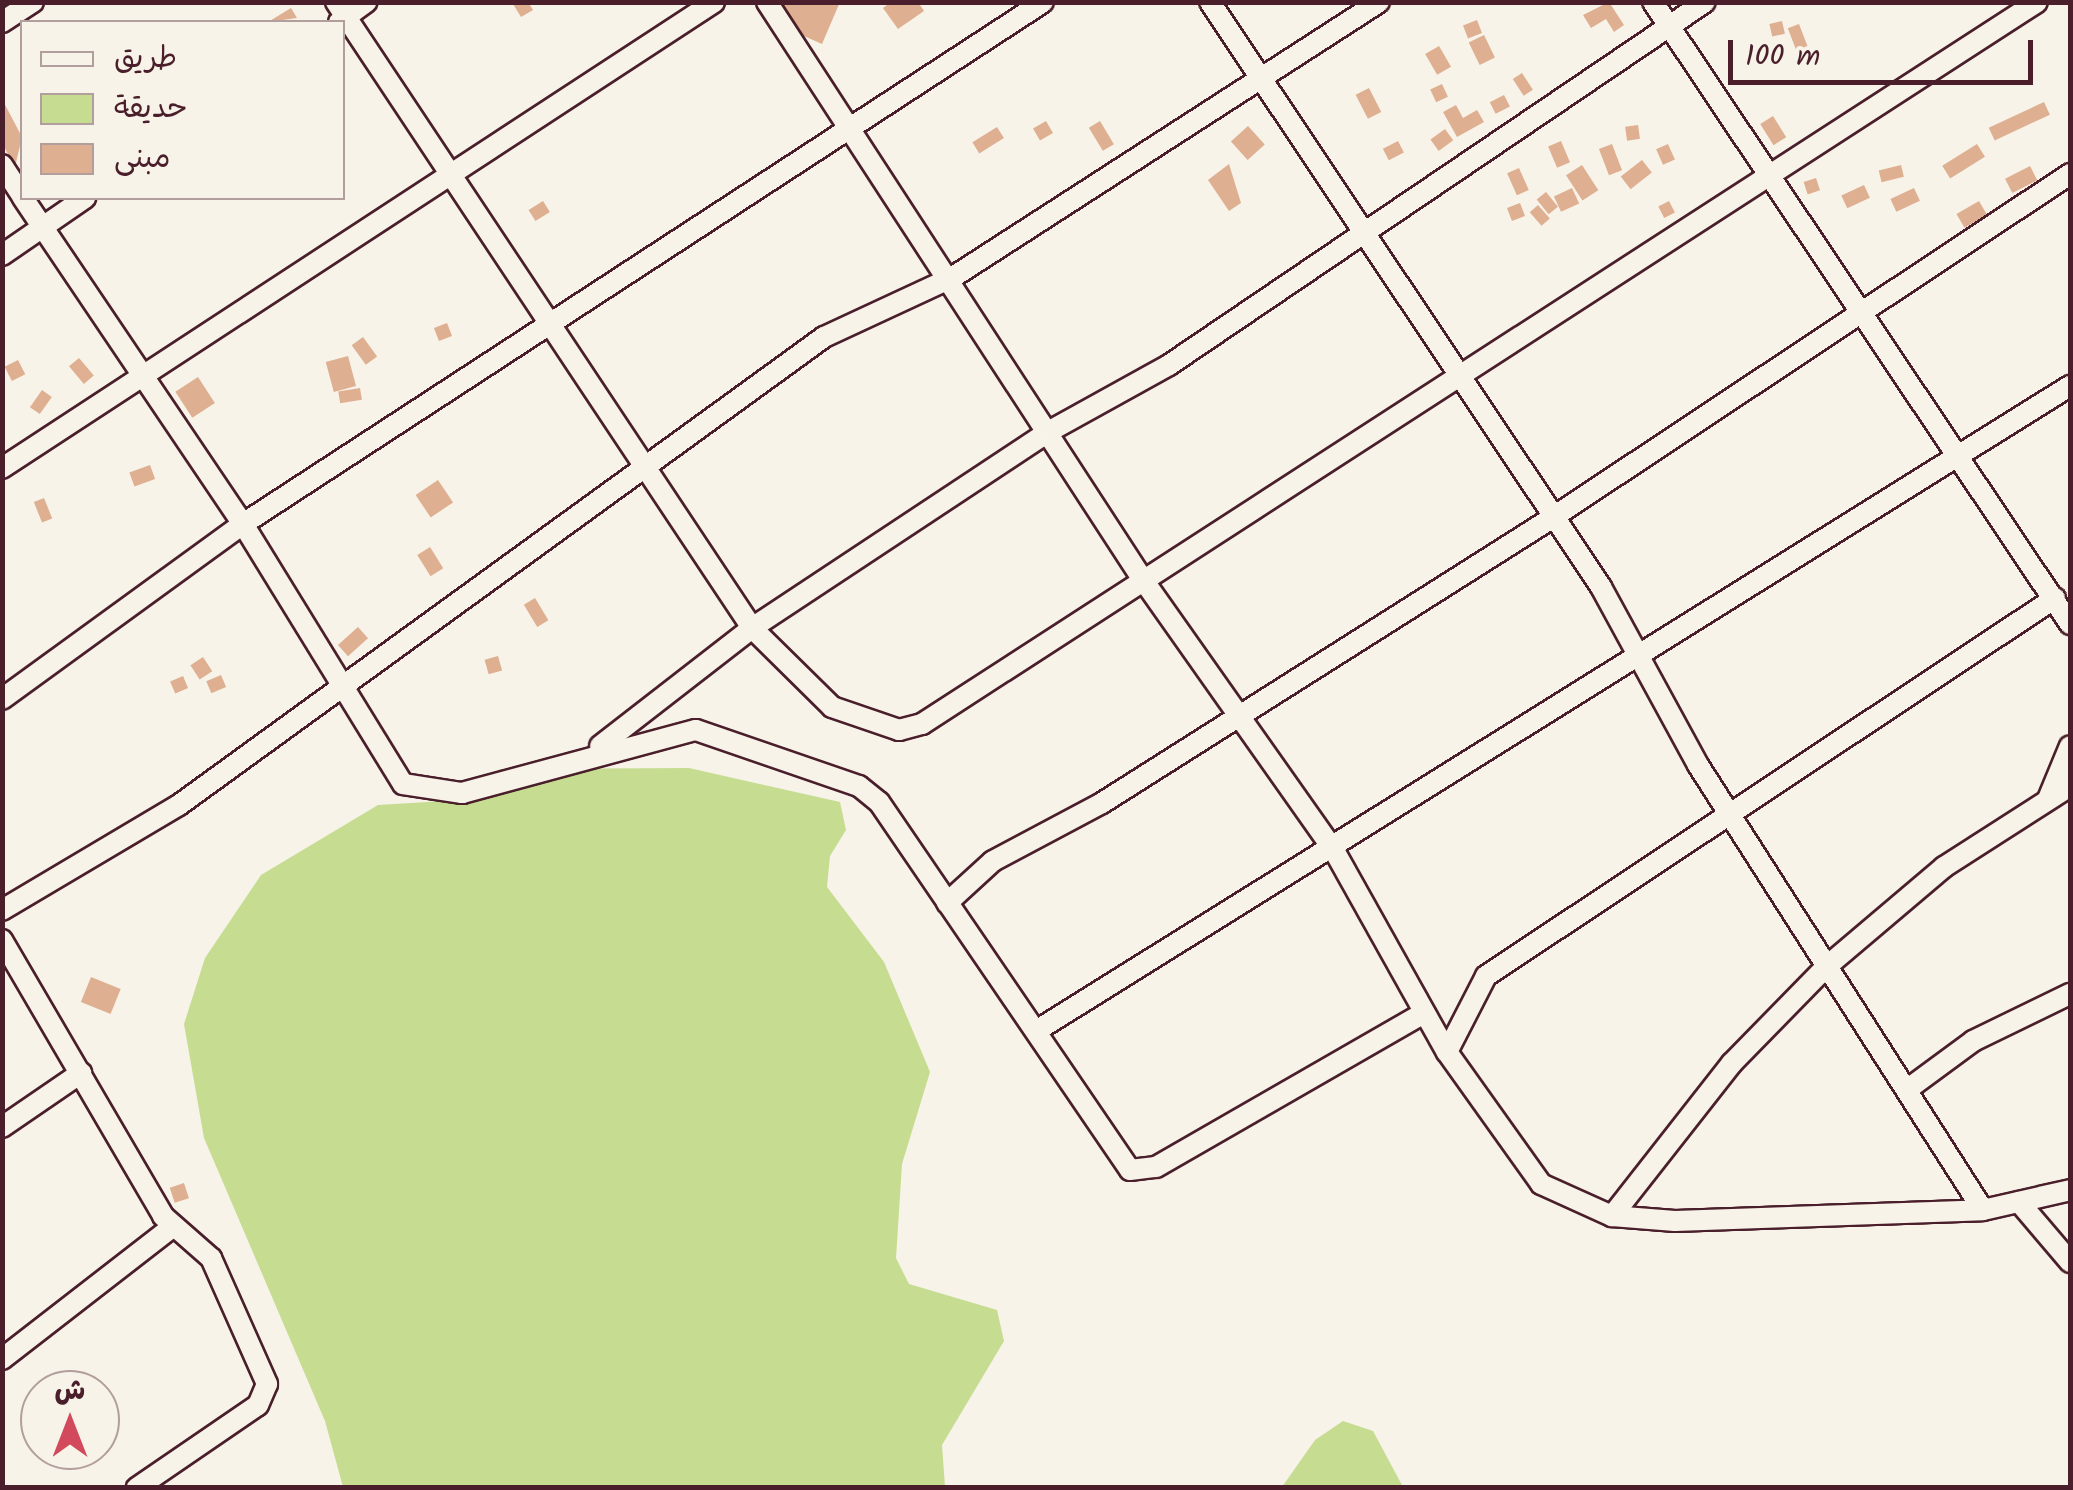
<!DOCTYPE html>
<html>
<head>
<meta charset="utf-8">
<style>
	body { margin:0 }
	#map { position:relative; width:2073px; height:1490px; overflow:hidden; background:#f7f3e8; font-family:Kalam,"Playpen Sans Arabic",sans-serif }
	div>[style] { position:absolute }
	.green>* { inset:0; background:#c5dc91 }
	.building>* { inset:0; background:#dfaf91; transform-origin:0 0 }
	.roads { filter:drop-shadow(2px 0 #4a1f2b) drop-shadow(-2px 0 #4a1f2b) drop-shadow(0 2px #4a1f2b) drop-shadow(0 -2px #4a1f2b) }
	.minor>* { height:20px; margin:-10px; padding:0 10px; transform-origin:10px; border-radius:10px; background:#f7f3e8 }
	span { translate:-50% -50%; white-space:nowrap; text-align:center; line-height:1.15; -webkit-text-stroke:8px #f7f3e8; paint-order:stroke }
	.frame { position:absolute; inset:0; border:5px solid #4a1f2b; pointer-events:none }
	.legend { position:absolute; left:20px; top:20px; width:325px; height:180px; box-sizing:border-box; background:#f7f3e8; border:2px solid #b29e9c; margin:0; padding:12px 18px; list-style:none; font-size:30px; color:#4a1f2b }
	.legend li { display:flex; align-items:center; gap:20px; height:50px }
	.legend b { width:50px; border:2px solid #b29e9c }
	.north { position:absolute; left:20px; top:1370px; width:100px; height:100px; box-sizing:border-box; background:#f7f3e8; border:2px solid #b29e9c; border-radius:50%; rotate:0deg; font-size:28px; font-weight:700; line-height:40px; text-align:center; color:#4a1f2b }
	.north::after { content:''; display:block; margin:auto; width:35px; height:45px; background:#d1495b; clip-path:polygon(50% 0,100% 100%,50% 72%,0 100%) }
	.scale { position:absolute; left:1728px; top:40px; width:305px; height:45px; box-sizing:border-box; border:5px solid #4a1f2b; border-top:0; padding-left:12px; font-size:30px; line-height:35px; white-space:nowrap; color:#4a1f2b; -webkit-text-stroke:8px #f7f3e8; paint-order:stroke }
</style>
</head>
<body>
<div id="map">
	<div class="green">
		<i style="clip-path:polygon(689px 768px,840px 802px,846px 830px,830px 856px,827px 887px,884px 962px,930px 1072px,902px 1164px,896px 1258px,909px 1284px,997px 1310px,1004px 1341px,942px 1445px,945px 1487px,343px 1487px,325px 1421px,204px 1138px,184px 1024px,205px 958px,261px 875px,378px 805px,477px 799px,500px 769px)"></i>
		<i style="clip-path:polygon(1343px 1421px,1373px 1431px,1403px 1487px,1282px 1487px,1315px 1440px)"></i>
	</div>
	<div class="building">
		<i style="clip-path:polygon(528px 2px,533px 10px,521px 17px,513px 4px)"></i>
		<i style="clip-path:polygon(775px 2px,840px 2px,822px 44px,768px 20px)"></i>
		<i style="clip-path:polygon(891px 2px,918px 2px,924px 11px,898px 29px,883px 8px)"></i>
		<i style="clip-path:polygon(1609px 2px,1624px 25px,1614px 32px,1606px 19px,1591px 28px,1583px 15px)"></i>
		<i style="clip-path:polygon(291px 8px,297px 18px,268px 22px)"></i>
		<i style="left:1477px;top:20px;width:14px;height:15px;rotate:69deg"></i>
		<i style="left:1782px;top:21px;width:13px;height:13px;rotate:77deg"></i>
		<i style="left:1799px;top:24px;width:30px;height:12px;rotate:69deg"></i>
		<i style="left:1484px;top:35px;width:25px;height:17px;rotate:64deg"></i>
		<i style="left:1439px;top:46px;width:24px;height:16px;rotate:60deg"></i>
		<i style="left:1522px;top:73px;width:20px;height:11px;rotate:57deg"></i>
		<i style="left:1442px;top:84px;width:14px;height:13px;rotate:65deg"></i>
		<i style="left:1369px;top:88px;width:27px;height:15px;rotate:63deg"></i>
		<i style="left:1504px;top:95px;width:13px;height:16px;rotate:63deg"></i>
		<i style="clip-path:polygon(2px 99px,22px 137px,15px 167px,2px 143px)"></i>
		<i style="left:2044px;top:102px;width:14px;height:61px;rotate:65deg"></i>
		<i style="clip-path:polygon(1456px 105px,1463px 118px,1477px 110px,1484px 122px,1457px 137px,1443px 112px)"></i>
		<i style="left:1773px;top:116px;width:25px;height:15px;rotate:58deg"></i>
		<i style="left:1046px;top:121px;width:14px;height:15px;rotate:60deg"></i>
		<i style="left:1100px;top:121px;width:27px;height:13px;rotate:59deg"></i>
		<i style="left:1638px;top:125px;width:14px;height:13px;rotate:82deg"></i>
		<i style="left:1248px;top:126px;width:25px;height:23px;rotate:48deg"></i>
		<i style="left:997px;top:127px;width:13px;height:29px;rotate:58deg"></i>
		<i style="left:1445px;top:129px;width:14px;height:18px;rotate:54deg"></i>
		<i style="left:1398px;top:141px;width:13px;height:17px;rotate:63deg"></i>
		<i style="left:1561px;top:141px;width:23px;height:14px;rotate:67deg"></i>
		<i style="left:1612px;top:144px;width:28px;height:14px;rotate:69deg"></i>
		<i style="left:1668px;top:144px;width:17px;height:13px;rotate:66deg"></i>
		<i style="left:1977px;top:144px;width:15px;height:41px;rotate:58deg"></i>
		<i style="left:1642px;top:160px;width:16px;height:27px;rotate:52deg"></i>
		<i style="clip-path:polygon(1229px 164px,1241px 203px,1229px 211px,1208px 180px)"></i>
		<i style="left:1582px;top:165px;width:30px;height:19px;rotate:57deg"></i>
		<i style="left:1901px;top:165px;width:12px;height:23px;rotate:76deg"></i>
		<i style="left:2030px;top:166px;width:16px;height:28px;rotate:63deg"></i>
		<i style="left:1519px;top:168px;width:24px;height:13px;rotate:66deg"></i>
		<i style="left:1816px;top:178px;width:13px;height:13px;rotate:72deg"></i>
		<i style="left:1864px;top:185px;width:14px;height:25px;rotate:65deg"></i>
		<i style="left:1572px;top:188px;width:17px;height:20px;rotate:65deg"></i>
		<i style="left:1914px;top:188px;width:14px;height:26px;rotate:65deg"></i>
		<i style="left:1546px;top:192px;width:19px;height:12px;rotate:51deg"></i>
		<i style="left:543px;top:201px;width:13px;height:17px;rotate:58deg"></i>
		<i style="left:1669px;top:201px;width:13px;height:12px;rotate:63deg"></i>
		<i style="left:1979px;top:201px;width:16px;height:26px;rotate:60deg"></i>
		<i style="left:1520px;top:203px;width:14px;height:14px;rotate:69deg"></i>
		<i style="left:1538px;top:205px;width:18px;height:11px;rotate:49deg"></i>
		<i style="left:447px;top:323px;width:14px;height:14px;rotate:69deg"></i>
		<i style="left:363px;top:337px;width:24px;height:14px;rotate:54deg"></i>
		<i style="left:348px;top:356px;width:31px;height:23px;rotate:75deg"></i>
		<i style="left:79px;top:358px;width:23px;height:13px;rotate:50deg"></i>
		<i style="left:18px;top:360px;width:16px;height:15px;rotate:63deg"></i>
		<i style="left:198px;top:377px;width:31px;height:27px;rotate:57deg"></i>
		<i style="left:360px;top:388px;width:12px;height:22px;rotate:81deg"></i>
		<i style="left:42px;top:390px;width:12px;height:21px;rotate:35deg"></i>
		<i style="left:150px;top:465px;width:15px;height:22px;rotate:70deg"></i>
		<i style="left:438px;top:480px;width:27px;height:27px;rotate:56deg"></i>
		<i style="left:44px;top:498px;width:22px;height:11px;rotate:68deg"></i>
		<i style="left:430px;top:547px;width:25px;height:15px;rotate:58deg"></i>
		<i style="left:535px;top:598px;width:26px;height:13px;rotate:59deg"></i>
		<i style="left:358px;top:627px;width:15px;height:27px;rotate:48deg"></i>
		<i style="left:498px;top:656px;width:15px;height:14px;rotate:74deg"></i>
		<i style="left:203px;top:657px;width:17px;height:15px;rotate:57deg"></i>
		<i style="left:221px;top:675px;width:13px;height:16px;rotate:67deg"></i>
		<i style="left:183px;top:676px;width:13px;height:14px;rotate:67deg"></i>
		<i style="left:91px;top:977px;width:32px;height:27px;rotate:22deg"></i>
		<i style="left:184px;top:1183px;width:16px;height:15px;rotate:72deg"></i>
	</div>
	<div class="roads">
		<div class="minor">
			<i style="left:336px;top:2px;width:752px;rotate:56.39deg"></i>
			<i style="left:752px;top:628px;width:112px;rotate:44.6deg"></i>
			<i style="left:832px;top:707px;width:71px;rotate:18.9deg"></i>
			<i style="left:899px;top:730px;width:24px;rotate:-15deg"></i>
			<i style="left:922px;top:724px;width:1328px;rotate:-32.92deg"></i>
			<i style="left:767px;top:2px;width:686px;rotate:56.96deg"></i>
			<i style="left:1141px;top:577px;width:337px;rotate:54.8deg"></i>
			<i style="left:1335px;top:852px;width:229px;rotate:60.8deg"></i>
			<i style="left:1447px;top:1052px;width:162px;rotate:54.5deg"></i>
			<i style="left:1541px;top:1184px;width:78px;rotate:24.3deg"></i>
			<i style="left:1612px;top:1216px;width:63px;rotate:4.5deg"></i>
			<i style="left:1675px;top:1221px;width:308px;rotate:-2deg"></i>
			<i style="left:1983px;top:1210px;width:89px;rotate:-12.9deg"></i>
			<i style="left:1210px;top:2px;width:704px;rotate:56.24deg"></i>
			<i style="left:1601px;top:587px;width:203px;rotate:61.4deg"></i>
			<i style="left:1698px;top:765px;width:528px;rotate:57.36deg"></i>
			<i style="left:1653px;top:2px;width:749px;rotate:56.16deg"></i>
			<i style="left:2px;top:22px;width:37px;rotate:-33deg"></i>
			<i style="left:339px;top:22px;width:34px;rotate:-36deg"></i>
			<i style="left:2px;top:165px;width:37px;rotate:57deg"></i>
			<i style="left:23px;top:198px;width:393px;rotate:56deg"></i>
			<i style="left:243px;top:524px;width:305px;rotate:58.4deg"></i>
			<i style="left:403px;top:784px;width:60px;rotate:8.7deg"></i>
			<i style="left:462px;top:793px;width:242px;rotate:-15.1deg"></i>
			<i style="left:696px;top:730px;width:172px;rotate:19deg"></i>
			<i style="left:859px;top:786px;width:26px;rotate:39deg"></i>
			<i style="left:879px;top:802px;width:445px;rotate:55.7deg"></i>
			<i style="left:1130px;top:1170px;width:26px;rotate:-7deg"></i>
			<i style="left:1156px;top:1167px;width:309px;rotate:-29.9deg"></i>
			<i style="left:2px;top:255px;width:101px;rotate:-34.5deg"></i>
			<i style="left:2px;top:468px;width:851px;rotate:-33.2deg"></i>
			<i style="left:2px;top:699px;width:298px;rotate:-36deg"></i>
			<i style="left:243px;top:524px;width:955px;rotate:-33.12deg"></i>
			<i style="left:600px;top:746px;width:192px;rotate:-37.8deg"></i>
			<i style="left:752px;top:628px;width:357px;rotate:-33.5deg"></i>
			<i style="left:1050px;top:431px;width:136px;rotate:-29deg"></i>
			<i style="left:1169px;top:365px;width:647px;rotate:-34.11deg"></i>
			<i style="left:2048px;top:799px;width:57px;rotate:-67.5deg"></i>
			<i style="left:947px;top:903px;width:62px;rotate:-42.4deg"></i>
			<i style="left:993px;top:861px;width:123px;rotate:-28deg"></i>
			<i style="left:1102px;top:803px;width:533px;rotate:-32.35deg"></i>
			<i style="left:1552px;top:518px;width:622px;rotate:-33.59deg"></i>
			<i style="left:2px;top:910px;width:206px;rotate:-30.7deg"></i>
			<i style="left:179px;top:805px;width:797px;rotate:-35.96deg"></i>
			<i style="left:824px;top:337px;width:142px;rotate:-24.9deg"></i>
			<i style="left:953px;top:277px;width:507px;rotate:-32.84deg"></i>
			<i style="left:2px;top:940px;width:320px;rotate:59.7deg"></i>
			<i style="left:163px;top:1216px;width:64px;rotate:41.2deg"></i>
			<i style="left:211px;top:1258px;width:138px;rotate:66deg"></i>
			<i style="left:267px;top:1384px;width:23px;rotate:113deg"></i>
			<i style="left:258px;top:1405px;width:147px;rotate:145.6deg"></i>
			<i style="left:1036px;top:1031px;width:1219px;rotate:-31.96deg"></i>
			<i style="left:1447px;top:1052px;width:85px;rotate:-62.8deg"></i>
			<i style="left:1486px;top:976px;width:683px;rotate:-33.6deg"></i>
			<i style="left:1908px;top:1089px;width:81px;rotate:-36.4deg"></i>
			<i style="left:1973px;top:1041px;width:108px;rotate:-25.9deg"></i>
			<i style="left:2px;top:1127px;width:96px;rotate:-34.4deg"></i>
			<i style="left:2019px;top:1202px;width:79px;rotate:49.6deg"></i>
			<i style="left:1612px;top:1216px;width:194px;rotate:-51.9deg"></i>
			<i style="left:1732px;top:1063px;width:133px;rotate:-45.6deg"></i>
			<i style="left:1825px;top:968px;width:156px;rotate:-40.3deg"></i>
			<i style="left:1944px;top:867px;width:150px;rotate:-32.7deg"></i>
			<i style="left:2px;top:1359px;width:215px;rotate:-37.8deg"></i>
		</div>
	</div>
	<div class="frame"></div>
	<ul class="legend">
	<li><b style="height:12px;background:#f7f3e8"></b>طريق</li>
	<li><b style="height:28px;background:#c5dc91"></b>حديقة</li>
	<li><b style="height:28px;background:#dfaf91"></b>مبنى</li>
	</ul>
	<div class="north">ش</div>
	<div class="scale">100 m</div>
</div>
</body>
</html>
